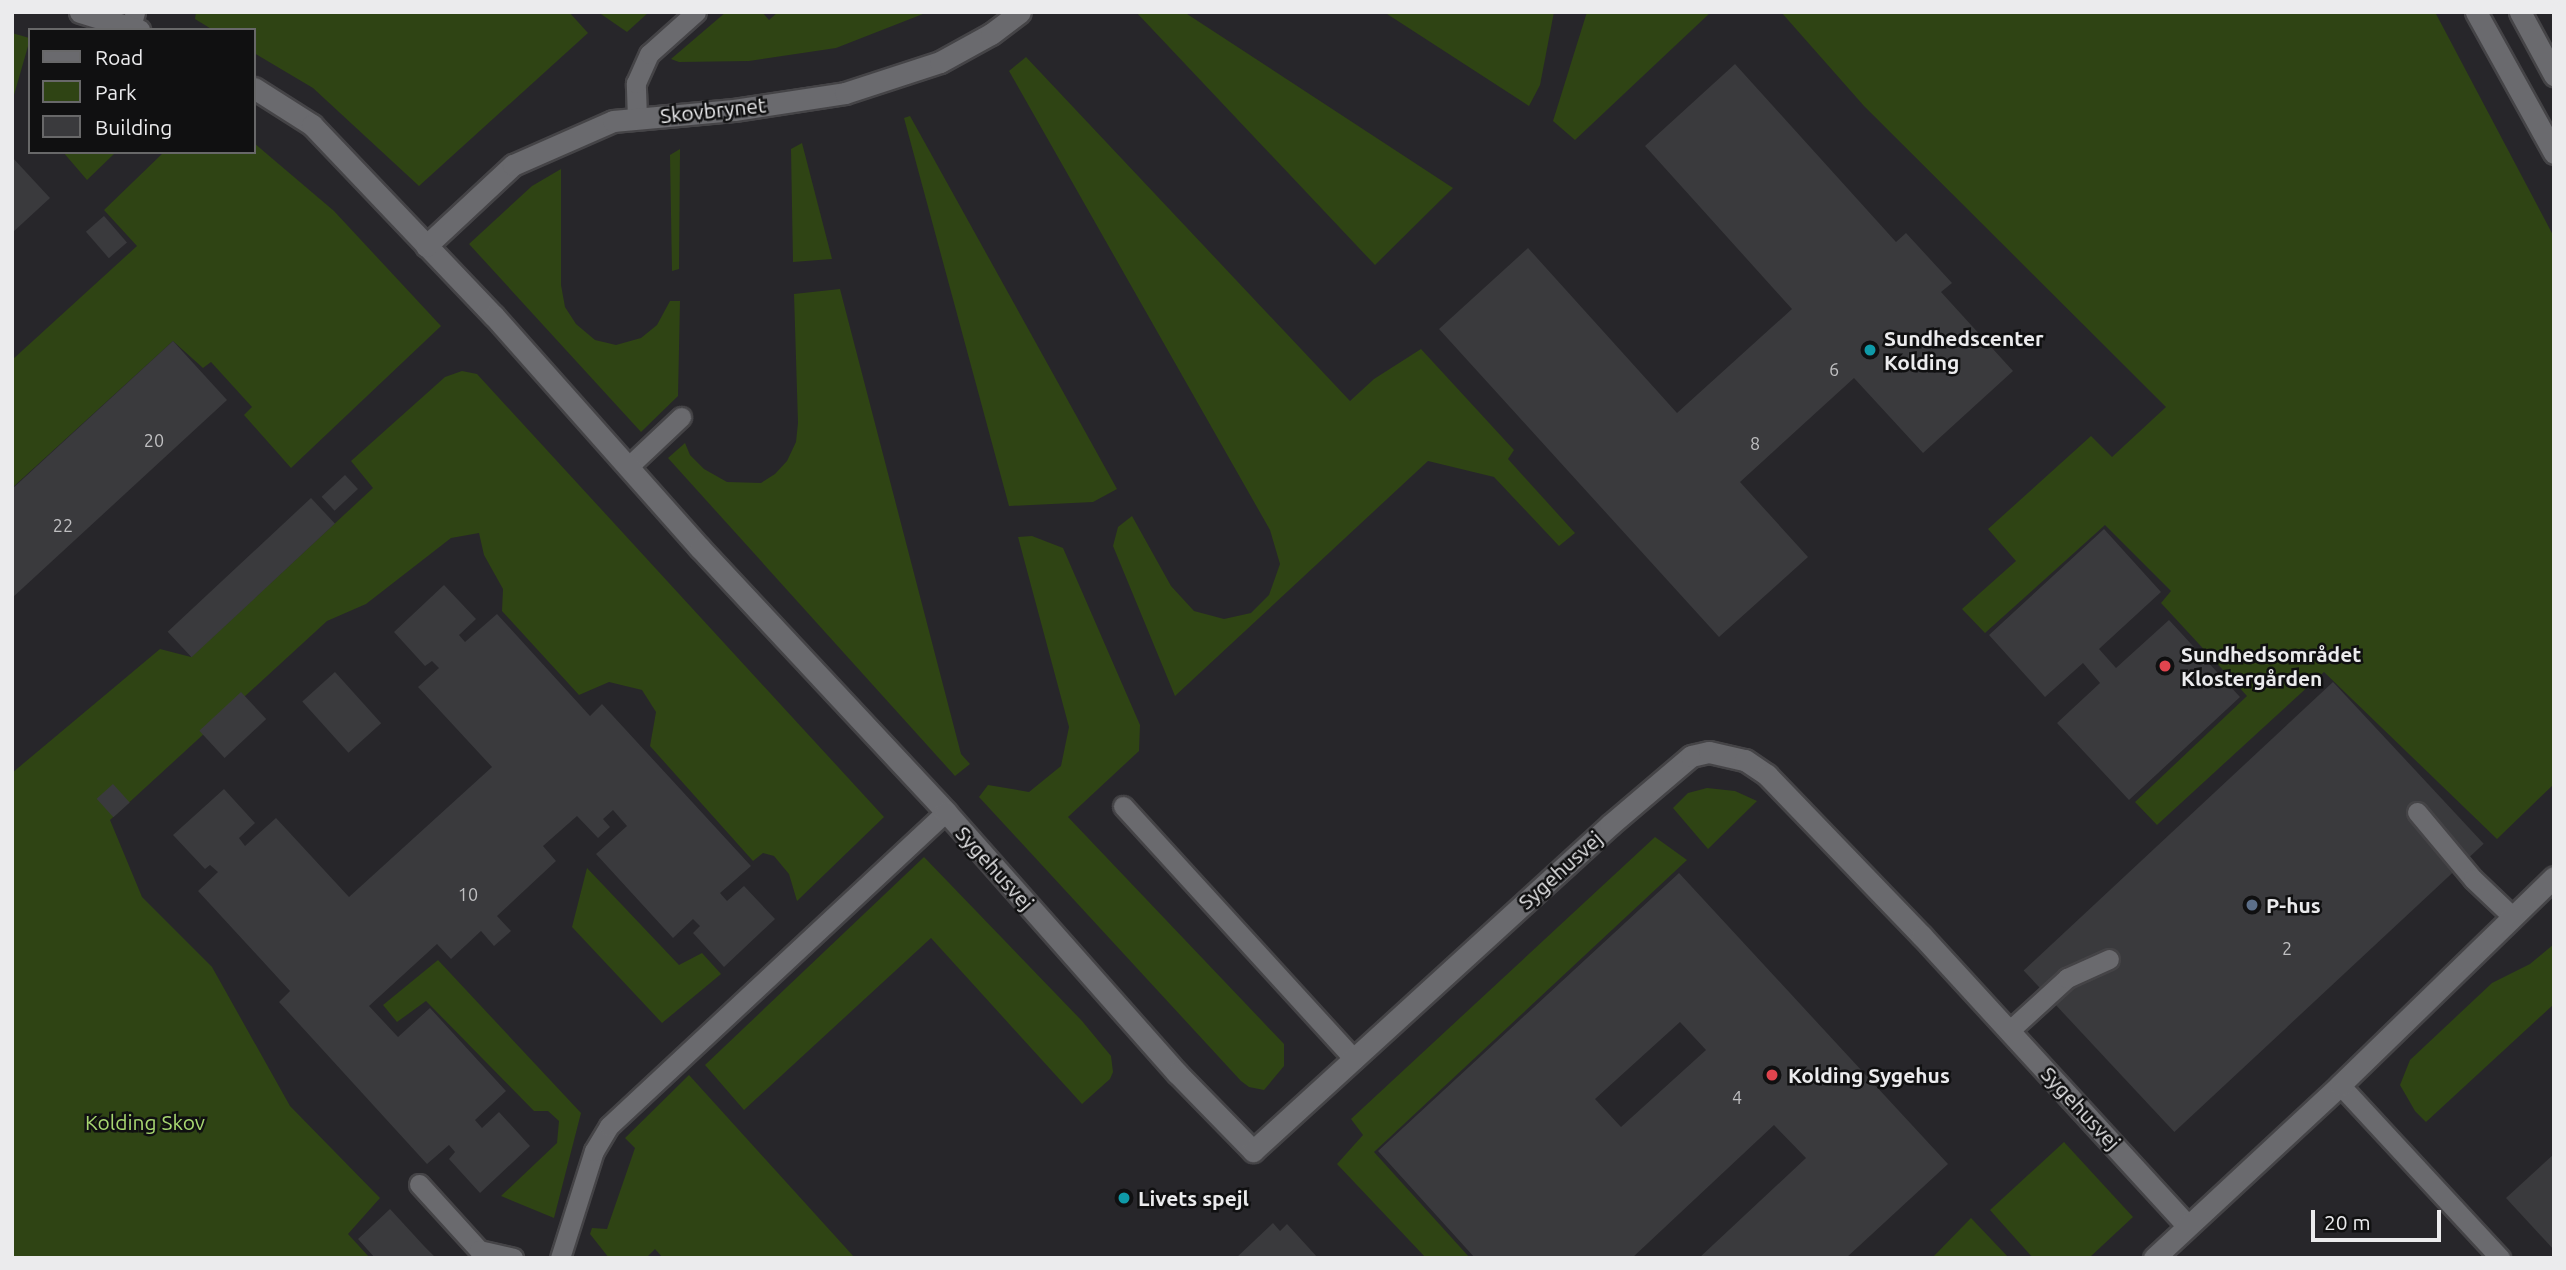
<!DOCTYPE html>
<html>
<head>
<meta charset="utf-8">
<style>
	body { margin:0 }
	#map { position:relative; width:2566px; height:1270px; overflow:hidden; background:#27262a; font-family:Ubuntu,sans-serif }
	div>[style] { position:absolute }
	.green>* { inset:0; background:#2f4414; transform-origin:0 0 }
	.building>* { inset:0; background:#3a3a3d; transform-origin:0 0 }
	.roads { filter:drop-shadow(2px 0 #454447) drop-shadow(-2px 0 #454447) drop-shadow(0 2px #454447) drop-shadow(0 -2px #454447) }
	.service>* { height:19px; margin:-9.5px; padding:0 9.5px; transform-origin:9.5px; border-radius:9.5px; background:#6a6a6e }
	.minor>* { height:21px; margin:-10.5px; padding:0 10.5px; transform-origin:10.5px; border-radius:10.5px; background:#6a6a6e }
	.tertiary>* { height:21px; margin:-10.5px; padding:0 10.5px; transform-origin:10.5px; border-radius:10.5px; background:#6a6a6e }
	.dots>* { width:19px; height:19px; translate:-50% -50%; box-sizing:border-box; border:4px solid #101011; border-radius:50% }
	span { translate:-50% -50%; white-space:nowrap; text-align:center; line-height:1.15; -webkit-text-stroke:5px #101011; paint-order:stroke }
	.number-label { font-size:18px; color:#bfbfc1 }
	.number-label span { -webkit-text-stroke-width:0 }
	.street-label { font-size:21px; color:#ebebed }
	.poi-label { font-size:21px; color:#ebebed; font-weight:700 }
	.left { translate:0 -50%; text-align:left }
	.park-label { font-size:21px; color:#a8d771 }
	.frame { position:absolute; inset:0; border:14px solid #ebebed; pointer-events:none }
	.legend { position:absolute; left:28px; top:28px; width:228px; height:126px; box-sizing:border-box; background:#101011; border:2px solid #686869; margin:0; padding:9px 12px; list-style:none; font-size:21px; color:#ebebed }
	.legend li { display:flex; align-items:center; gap:14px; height:35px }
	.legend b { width:35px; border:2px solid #686869 }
	.scale { position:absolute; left:2311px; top:1210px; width:130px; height:32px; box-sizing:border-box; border:4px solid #ebebed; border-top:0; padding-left:9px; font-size:21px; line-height:24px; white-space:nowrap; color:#ebebed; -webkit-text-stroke:5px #101011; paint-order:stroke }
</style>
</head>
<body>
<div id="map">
	<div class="green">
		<i style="clip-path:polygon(196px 12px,569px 12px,588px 33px,419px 186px,313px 88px,254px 53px,254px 30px,213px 30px,195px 19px)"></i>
		<i style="clip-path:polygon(598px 12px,649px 12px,627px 32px)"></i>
		<i style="clip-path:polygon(726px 12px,762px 12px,769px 20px,778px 12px,928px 12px,836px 48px,749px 61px,679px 62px,671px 59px)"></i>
		<i style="clip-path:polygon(1136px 12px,1184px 12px,1453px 188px,1375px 265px)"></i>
		<i style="clip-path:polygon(1384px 12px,1554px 12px,1540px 85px,1529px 106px)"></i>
		<i style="clip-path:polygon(1587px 12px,1711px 12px,1575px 140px,1553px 121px)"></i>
		<i style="clip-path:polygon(1781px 12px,2435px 12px,2554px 237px,2554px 784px,2497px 839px,2324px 672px,2157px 825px,2135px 802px,2247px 696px,2161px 603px,2171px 591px,2105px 525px,1985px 633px,1962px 609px,2016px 561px,1988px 529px,2091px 436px,2112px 457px,2166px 407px,1864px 106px)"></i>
		<i style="left:12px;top:33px;width:19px;height:104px;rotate:16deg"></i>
		<i style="clip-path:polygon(1026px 57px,1350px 401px,1374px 379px,1421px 349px,1514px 450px,1508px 459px,1575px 533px,1559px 546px,1494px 477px,1428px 461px,1175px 696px,1113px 546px,1118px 527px,1132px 516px,1171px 586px,1194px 611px,1224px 619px,1251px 613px,1269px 595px,1280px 564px,1270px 530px,1009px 71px)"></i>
		<i style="clip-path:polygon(910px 116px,1117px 489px,1093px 502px,1009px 506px,904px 118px)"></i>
		<i style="clip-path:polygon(254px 143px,334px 211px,441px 326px,291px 468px,244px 415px,252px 407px,211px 362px,203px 368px,173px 341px,12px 488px,12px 360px,137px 246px,104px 210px,164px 152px,254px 152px)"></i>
		<i style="clip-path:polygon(802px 143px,832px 259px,793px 262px,791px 149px)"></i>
		<i style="clip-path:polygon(680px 149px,679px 269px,672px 271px,670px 155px)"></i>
		<i style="clip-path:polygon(63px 152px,116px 152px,87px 180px)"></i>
		<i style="clip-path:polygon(561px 169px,561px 285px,565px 307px,576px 324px,595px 340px,616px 345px,641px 338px,657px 325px,670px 301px,680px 301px,678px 396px,641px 432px,469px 244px,532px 186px)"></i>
		<i style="clip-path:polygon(840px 289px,961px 754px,970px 764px,955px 776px,668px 458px,685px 443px,690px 455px,704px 469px,727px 482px,761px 483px,775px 474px,787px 461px,796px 442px,798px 423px,794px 294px)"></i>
		<i style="clip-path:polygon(462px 371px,477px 374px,884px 817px,797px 901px,789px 874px,774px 856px,763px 853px,753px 861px,650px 746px,656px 712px,642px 690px,609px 682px,579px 695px,502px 611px,503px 589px,484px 555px,479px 533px,451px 538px,366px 604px,327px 621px,110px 820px,142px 897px,212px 967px,290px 1106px,380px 1198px,348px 1234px,370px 1258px,12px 1258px,12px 773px,160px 649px,191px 657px,373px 488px,351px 461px,445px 377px)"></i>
		<i style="clip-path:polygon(1032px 536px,1063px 548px,1140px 725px,1139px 751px,1068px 817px,1284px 1044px,1284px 1066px,1264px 1090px,1249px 1087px,1241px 1081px,979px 797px,988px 785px,1029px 792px,1061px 766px,1069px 727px,1018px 537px)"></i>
		<i style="clip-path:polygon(1707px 788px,1735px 791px,1757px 801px,1708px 849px,1673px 808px,1688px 793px)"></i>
		<i style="clip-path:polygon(1655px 837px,1687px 860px,1374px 1152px,1470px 1258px,1426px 1258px,1337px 1164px,1363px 1135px,1351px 1119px)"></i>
		<i style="clip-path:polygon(924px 857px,1082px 1021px,1111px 1056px,1113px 1072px,1110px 1079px,1082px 1104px,931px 938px,744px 1110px,705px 1065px)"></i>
		<i style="clip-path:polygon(587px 868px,679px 965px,702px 953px,721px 974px,662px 1023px,572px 927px)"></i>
		<i style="clip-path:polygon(2554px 944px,2554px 1004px,2426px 1122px,2415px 1111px,2400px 1085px,2410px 1060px,2492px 983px,2530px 964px)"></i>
		<i style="clip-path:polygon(438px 960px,581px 1113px,554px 1218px,501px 1196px,557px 1143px,559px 1121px,548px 1111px,534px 1111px,426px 1001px,397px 1022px,383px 1005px)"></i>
		<i style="clip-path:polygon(689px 1075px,855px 1258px,663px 1258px,655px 1249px,646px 1258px,609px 1258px,590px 1234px,592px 1228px,607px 1229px,635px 1148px,625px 1138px)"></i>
		<i style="clip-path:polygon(2064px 1142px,2133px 1217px,2089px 1258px,2033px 1258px,1990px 1210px)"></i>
		<i style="clip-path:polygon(1971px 1218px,2009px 1258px,1932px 1258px)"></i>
	</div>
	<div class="building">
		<i style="clip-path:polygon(1735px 64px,1896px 242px,1906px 233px,1952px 283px,1941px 292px,2013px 371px,1923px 453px,1854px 378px,1740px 482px,1808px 557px,1719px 637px,1439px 329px,1528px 248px,1677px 413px,1792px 309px,1645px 146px)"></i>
		<i style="clip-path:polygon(12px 157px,50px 198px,12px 233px)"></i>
		<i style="left:104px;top:216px;width:35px;height:24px;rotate:49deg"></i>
		<i style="clip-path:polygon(173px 341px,227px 400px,12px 598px,12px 489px)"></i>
		<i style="left:345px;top:475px;width:19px;height:32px;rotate:47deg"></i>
		<i style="left:311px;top:498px;width:35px;height:196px;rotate:47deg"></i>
		<i style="clip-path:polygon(2104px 529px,2161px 592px,2099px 649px,2116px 668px,2169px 620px,2240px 697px,2129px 800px,2057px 723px,2100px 683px,2083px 663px,2045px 697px,1989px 635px)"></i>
		<i style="clip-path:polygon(444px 585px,476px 619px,459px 635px,465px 642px,497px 614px,590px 716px,602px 704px,751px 866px,720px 893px,727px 901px,744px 886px,775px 919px,724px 967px,693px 933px,700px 926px,693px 919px,673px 938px,596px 854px,627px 826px,613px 810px,603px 819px,610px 827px,598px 838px,577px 816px,543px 846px,556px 861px,497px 916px,511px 931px,494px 946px,481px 931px,451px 959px,437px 944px,369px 1006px,398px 1037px,430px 1008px,506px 1091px,475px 1120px,482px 1128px,499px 1112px,530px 1146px,480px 1193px,449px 1159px,455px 1152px,449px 1145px,427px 1164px,279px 1002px,290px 991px,198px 891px,218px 872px,210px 865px,205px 869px,173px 835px,224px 789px,255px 823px,239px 838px,245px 846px,276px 818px,349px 897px,492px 767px,418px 687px,439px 668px,432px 661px,425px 666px,394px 632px)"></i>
		<i style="left:335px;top:672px;width:69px;height:44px;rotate:48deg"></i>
		<i style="left:2333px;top:682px;width:221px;height:423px;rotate:47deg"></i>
		<i style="left:241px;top:692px;width:37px;height:57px;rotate:47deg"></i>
		<i style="left:113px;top:784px;width:25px;height:22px;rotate:48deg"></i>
		<i style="clip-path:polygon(evenodd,1679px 873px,1948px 1164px,1846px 1258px,1699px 1258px,1806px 1158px,1774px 1125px,1632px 1258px,1475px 1258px,1378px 1151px,1679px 873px,1680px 1022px,1706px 1050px,1621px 1127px,1595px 1099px,1680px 1022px)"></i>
		<i style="clip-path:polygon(2554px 1154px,2554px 1250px,2506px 1198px)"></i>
		<i style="clip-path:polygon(390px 1209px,424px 1246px,436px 1258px,375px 1258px,358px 1239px)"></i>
		<i style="clip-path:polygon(1273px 1223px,1280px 1231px,1287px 1224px,1318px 1258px,1236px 1258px)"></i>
	</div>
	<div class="roads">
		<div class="service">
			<i style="left:131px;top:27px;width:16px;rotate:-75deg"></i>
			<i style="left:637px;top:118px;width:35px;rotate:-92deg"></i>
			<i style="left:636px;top:83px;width:32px;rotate:-66deg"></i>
			<i style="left:649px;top:54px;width:63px;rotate:-41.8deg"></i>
			<i style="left:628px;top:467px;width:73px;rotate:-43.3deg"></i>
			<i style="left:1123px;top:806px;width:343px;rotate:47.6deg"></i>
			<i style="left:2417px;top:812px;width:87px;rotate:50.1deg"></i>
			<i style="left:2473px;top:879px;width:52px;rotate:43.5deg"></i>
			<i style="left:2009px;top:1031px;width:79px;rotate:-42.4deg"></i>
			<i style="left:2067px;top:978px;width:46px;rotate:-24.3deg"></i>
			<i style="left:2340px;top:1085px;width:236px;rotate:47.2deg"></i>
			<i style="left:419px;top:1184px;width:89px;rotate:47.7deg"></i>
			<i style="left:479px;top:1250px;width:35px;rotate:13deg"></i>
			<i style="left:560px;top:1258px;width:112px;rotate:-72.4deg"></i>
			<i style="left:594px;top:1151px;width:29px;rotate:-59deg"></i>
			<i style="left:609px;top:1126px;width:461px;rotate:-43deg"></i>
		</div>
		<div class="minor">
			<i style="left:80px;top:12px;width:62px;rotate:17deg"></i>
			<i style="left:254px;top:88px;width:69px;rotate:32.5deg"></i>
			<i style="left:312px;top:125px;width:264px;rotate:46.4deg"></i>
			<i style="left:494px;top:316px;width:310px;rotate:48.4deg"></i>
			<i style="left:700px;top:548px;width:361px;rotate:47deg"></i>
			<i style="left:946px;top:812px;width:349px;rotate:48.5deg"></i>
			<i style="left:1177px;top:1073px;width:109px;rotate:45.7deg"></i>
			<i style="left:1253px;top:1151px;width:483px;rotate:-42.4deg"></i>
			<i style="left:1610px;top:825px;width:106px;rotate:-40.4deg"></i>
			<i style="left:1691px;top:756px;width:18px;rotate:-13deg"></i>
			<i style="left:1709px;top:752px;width:37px;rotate:13deg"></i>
			<i style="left:1745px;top:760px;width:27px;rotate:34deg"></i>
			<i style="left:1767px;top:775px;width:223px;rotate:46.1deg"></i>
			<i style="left:1922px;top:936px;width:392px;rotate:47.5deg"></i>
			<i style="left:426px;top:246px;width:119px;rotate:-43deg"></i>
			<i style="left:513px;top:165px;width:109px;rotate:-23.7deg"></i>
			<i style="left:613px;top:121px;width:121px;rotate:-5.2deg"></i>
			<i style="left:734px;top:110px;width:112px;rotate:-8.7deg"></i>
			<i style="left:845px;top:93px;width:100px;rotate:-18.1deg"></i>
			<i style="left:940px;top:62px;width:58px;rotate:-28.8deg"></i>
			<i style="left:991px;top:34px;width:36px;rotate:-37deg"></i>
			<i style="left:2154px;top:1258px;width:254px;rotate:-42.9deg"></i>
			<i style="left:2340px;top:1085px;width:298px;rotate:-44.2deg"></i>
		</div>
		<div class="tertiary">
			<i style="left:2476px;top:12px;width:161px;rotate:61deg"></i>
			<i style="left:2520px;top:12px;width:72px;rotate:61.6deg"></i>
		</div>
	</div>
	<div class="dots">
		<i style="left:1870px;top:350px;background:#0f9aa8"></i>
		<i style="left:2165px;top:666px;background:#e0444e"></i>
		<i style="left:2252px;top:905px;background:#5c6f8a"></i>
		<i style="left:1772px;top:1075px;background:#e0444e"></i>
		<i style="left:1124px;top:1198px;background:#0f9aa8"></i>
	</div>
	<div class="number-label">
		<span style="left:1834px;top:369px">6</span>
		<span style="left:154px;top:440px">20</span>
		<span style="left:1755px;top:443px">8</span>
		<span style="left:63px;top:525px">22</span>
		<span style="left:468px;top:894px">10</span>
		<span style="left:2287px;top:948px">2</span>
		<span style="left:1737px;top:1097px">4</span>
	</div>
	<div class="street-label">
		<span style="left:713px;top:110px;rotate:-6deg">Skovbrynet</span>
		<span style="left:995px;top:868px;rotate:48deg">Sygehusvej</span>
		<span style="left:1560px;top:870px;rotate:-42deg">Sygehusvej</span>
		<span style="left:2081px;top:1108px;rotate:47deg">Sygehusvej</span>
	</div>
	<div class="poi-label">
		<span class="left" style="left:1884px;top:350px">Sundhedscenter<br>Kolding</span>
		<span class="left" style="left:2181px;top:666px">Sundhedsområdet<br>Klostergården</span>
		<span class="left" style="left:2266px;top:905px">P-hus</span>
		<span class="left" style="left:1788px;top:1075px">Kolding Sygehus</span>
		<span class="left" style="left:1138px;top:1198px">Livets spejl</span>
	</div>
	<div class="park-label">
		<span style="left:145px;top:1122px">Kolding Skov</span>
	</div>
	<div class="frame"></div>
	<ul class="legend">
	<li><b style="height:9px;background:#6a6a6e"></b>Road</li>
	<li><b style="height:19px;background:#2f4414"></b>Park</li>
	<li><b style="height:19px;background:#3a3a3d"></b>Building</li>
	</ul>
	<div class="scale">20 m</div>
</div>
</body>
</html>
